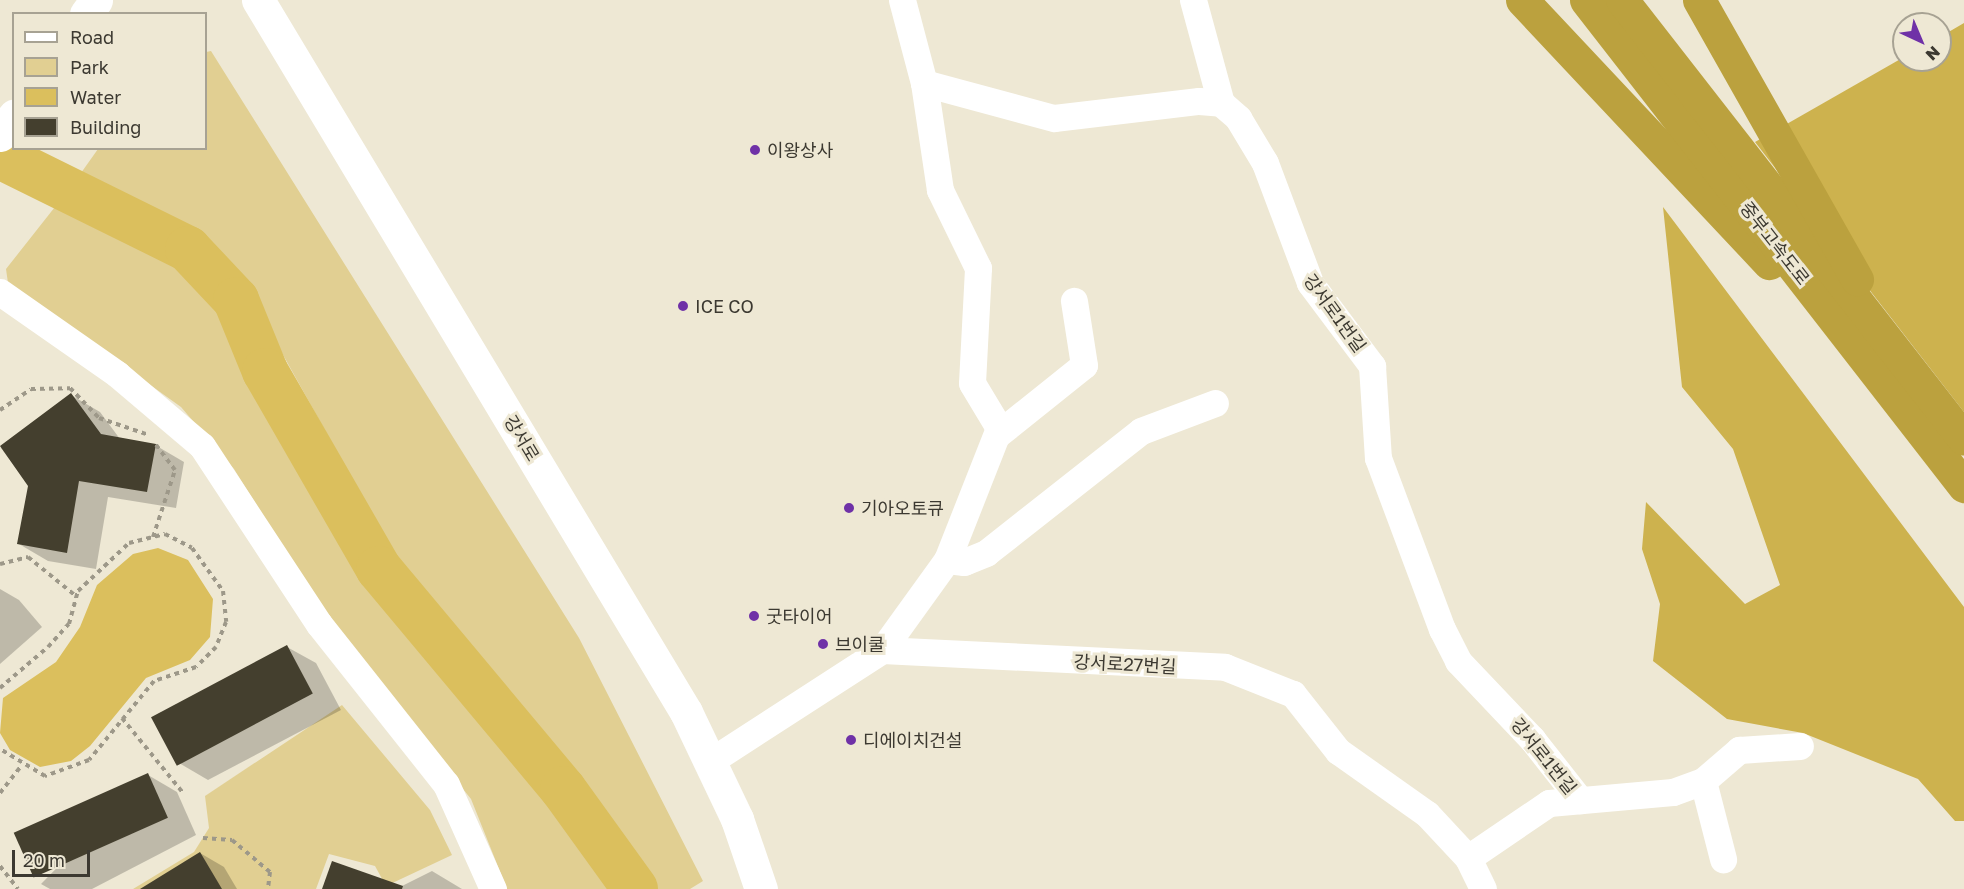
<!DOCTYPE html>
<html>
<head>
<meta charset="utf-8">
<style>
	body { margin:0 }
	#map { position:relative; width:1964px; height:889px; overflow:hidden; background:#eee8d4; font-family:"Golos Text","Noto Sans KR",sans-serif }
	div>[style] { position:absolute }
	.green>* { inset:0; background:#e1cf92 }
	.forest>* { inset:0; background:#cdb24e }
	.water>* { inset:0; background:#dbbf5d }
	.shadow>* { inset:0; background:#0003 }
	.river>* { height:46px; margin:-23px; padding:0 23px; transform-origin:23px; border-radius:23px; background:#dbbf5d }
	.building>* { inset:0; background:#443f2e; transform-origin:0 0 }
	.path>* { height:4px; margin-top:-2px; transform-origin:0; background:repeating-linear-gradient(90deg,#9d9889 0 4.5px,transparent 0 9px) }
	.minor>* { height:27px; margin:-13.5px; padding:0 13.5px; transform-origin:13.5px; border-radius:13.5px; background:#fff }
	.tertiary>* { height:33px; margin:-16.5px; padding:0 16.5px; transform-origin:16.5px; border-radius:16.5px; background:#fff }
	.motorway>* { height:33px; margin:-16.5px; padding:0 16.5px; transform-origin:16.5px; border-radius:16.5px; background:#bba13e }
	.dots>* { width:16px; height:16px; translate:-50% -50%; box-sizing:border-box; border:3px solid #eee8d4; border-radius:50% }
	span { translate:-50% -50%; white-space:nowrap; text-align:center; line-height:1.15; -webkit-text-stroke:6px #eee8d4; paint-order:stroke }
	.poi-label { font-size:18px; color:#3c3931 }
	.left { translate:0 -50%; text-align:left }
	.street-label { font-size:18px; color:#3c3931 }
	.legend { position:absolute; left:12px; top:12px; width:195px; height:138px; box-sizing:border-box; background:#eee8d4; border:2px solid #a7a293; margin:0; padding:8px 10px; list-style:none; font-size:18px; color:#3c3931 }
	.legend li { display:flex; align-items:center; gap:12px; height:30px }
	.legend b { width:30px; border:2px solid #a7a293 }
	.north { position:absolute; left:1892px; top:12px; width:60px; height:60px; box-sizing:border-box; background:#eee8d4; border:2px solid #a7a293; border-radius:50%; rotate:136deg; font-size:16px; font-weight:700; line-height:24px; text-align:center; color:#3c3931 }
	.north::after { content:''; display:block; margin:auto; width:21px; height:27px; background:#6f31a7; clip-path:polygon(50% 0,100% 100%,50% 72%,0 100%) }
	.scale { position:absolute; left:12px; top:850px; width:78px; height:27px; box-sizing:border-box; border:3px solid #3c3931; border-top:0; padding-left:8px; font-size:18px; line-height:21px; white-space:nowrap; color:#3c3931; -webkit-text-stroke:4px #eee8d4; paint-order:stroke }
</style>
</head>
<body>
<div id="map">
	<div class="green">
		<i style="clip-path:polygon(211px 51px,579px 638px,703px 881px,690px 889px,643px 889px,633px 862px,399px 563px,253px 301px,193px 232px,76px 180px,98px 149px,206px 148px,206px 52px)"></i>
		<i style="clip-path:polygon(62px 198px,136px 233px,207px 281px,365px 581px,599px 859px,611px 889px,507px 889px,471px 799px,329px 621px,234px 469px,181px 407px,8px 283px,6px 269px)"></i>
		<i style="clip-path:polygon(342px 705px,430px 810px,452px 855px,386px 886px,375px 866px,329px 854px,316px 889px,133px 889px,194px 852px,209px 828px,205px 796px)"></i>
	</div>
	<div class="forest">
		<i style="clip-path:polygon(1964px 23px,1964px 412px,1755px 142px,1904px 57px,1940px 60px,1940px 37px)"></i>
		<i style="clip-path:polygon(1663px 207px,1964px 607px,1964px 821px,1955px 821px,1918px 779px,1803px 733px,1727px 719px,1653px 661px,1660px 604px,1642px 549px,1646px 502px,1745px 604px,1780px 585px,1733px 449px,1682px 387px)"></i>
	</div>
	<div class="water">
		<i style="clip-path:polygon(158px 548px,188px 560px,213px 599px,210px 637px,190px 660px,146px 678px,90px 746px,71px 761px,40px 767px,10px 750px,0 733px,3px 698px,56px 662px,80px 627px,97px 585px,133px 554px)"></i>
	</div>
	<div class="shadow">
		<i style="clip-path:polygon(71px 395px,100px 412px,120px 439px,155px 445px,184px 462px,176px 508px,108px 497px,96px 569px,48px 561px,19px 544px,29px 486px,1px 448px)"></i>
		<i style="clip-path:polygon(0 589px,19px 600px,42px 627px,0 664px)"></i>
		<i style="clip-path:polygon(287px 647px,316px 663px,341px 710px,208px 780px,179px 763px)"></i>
		<i style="clip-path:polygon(148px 775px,177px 792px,196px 835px,92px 889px,50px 889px,41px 884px)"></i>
		<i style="clip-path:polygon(200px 853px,224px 867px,237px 889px,142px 889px)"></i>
		<i style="clip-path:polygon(432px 871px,462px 889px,323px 889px,400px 887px)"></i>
	</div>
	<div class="river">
		<i style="left:0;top:156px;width:210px;rotate:26.3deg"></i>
		<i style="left:188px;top:249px;width:70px;rotate:46.7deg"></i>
		<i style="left:236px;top:300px;width:77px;rotate:67.8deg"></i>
		<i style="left:265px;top:371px;width:228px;rotate:60.1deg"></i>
		<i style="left:379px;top:569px;width:287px;rotate:50.1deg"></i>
		<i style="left:563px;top:789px;width:123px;rotate:54.2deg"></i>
	</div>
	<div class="building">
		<i style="clip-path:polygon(71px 393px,101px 434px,156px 444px,147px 492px,79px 481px,67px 553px,17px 544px,28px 486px,0 446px)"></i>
		<i style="left:287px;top:645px;width:55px;height:154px;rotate:62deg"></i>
		<i style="left:148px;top:773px;width:49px;height:147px;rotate:66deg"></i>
		<i style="clip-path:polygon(200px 852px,222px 889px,140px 889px)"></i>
		<i style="clip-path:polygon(332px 861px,403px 886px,402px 889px,322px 889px)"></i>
	</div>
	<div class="path">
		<i style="left:0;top:410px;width:37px;rotate:-34deg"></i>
		<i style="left:31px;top:389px;width:39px;rotate:-1deg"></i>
		<i style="left:70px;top:388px;width:42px;rotate:46deg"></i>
		<i style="left:99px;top:418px;width:50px;rotate:18.8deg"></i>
		<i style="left:153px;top:537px;width:71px;rotate:-71.8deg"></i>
		<i style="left:175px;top:470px;width:34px;rotate:-127deg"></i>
		<i style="left:0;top:564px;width:29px;rotate:-14deg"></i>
		<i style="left:28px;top:557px;width:63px;rotate:39.2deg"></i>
		<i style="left:0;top:688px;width:63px;rotate:-40.5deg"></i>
		<i style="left:48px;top:647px;width:31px;rotate:-48deg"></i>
		<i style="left:69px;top:624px;width:34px;rotate:-75deg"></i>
		<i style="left:78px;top:591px;width:70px;rotate:-43.3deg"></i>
		<i style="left:129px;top:543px;width:37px;rotate:-14deg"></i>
		<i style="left:165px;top:534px;width:30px;rotate:27deg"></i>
		<i style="left:192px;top:548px;width:53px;rotate:54.2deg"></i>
		<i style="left:223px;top:591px;width:31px;rotate:84deg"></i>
		<i style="left:226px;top:622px;width:27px;rotate:112deg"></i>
		<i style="left:216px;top:647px;width:28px;rotate:135deg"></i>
		<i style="left:196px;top:667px;width:44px;rotate:161.6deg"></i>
		<i style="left:154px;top:681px;width:102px;rotate:129.4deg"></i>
		<i style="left:89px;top:760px;width:47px;rotate:160deg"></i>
		<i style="left:45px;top:776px;width:52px;rotate:-149deg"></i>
		<i style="left:122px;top:718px;width:98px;rotate:50.8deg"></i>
		<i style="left:0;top:793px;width:34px;rotate:-52deg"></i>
		<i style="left:203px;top:838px;width:29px;rotate:4deg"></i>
		<i style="left:232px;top:840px;width:50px;rotate:40.1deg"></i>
		<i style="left:270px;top:872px;width:17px;rotate:97deg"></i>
		<i style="left:0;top:866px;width:29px;rotate:52deg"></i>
	</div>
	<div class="minor">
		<i style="left:902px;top:0;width:86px;rotate:75.2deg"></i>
		<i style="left:924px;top:83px;width:135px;rotate:15.1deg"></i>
		<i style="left:1054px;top:118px;width:146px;rotate:-6.7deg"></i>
		<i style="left:1199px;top:101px;width:22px;rotate:5deg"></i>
		<i style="left:1221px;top:103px;width:23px;rotate:41deg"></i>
		<i style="left:1238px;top:118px;width:52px;rotate:59deg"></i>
		<i style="left:1265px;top:163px;width:128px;rotate:69.4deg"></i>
		<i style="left:1310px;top:283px;width:104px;rotate:53.2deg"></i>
		<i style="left:1372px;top:366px;width:92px;rotate:86.3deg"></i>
		<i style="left:1378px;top:458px;width:183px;rotate:69.5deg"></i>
		<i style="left:1442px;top:629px;width:36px;rotate:63deg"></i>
		<i style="left:1458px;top:661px;width:108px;rotate:46.5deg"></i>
		<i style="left:1532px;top:739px;width:78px;rotate:51.8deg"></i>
		<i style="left:1193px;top:0;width:107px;rotate:74.8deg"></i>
		<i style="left:0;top:292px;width:143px;rotate:35deg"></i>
		<i style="left:117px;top:374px;width:111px;rotate:40.3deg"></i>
		<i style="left:202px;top:446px;width:213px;rotate:56.7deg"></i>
		<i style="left:319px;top:624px;width:204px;rotate:51.6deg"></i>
		<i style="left:446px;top:784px;width:115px;rotate:65.9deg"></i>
		<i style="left:998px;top:434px;width:110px;rotate:-38.7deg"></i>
		<i style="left:1084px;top:365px;width:65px;rotate:-98.9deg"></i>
		<i style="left:947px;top:560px;width:17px;rotate:7deg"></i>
		<i style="left:964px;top:562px;width:24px;rotate:-22deg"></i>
		<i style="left:986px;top:553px;width:197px;rotate:-38.2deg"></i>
		<i style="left:1141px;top:431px;width:79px;rotate:-20.7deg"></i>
		<i style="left:882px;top:650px;width:111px;rotate:-54.2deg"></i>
		<i style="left:947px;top:560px;width:142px;rotate:-68.5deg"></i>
		<i style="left:999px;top:428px;width:52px;rotate:-121deg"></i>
		<i style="left:972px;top:383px;width:115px;rotate:-87deg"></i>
		<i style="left:978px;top:268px;width:87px;rotate:-116deg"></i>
		<i style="left:940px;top:190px;width:108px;rotate:-98.5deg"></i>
		<i style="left:709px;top:762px;width:206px;rotate:-32.9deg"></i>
		<i style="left:882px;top:650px;width:343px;rotate:2.8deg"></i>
		<i style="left:1225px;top:667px;width:73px;rotate:21.7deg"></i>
		<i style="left:1293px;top:694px;width:73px;rotate:51.7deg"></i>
		<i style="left:1338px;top:751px;width:109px;rotate:35.3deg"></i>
		<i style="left:1427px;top:814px;width:60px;rotate:47deg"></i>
		<i style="left:1468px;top:858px;width:34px;rotate:64deg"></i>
		<i style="left:1703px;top:781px;width:81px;rotate:75.6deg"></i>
		<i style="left:1468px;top:858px;width:98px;rotate:-34.2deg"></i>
		<i style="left:1549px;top:803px;width:124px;rotate:-5.1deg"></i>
		<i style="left:1673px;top:792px;width:32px;rotate:-20deg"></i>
		<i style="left:1703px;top:781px;width:48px;rotate:-40.7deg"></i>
		<i style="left:1739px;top:750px;width:61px;rotate:-3.8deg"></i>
	</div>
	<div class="tertiary">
		<i style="left:258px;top:0;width:831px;rotate:58.99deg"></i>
		<i style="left:686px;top:712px;width:119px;rotate:64.5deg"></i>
		<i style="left:737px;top:819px;width:74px;rotate:71.1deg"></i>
		<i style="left:86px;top:14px;width:17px;rotate:-54deg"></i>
		<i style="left:0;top:135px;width:24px;rotate:-54deg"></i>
	</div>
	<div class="motorway">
		<i style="left:1522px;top:0;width:361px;rotate:46.8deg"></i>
		<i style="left:1586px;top:0;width:616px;rotate:52.13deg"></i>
		<i style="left:1622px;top:0;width:556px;rotate:52.08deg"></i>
		<i style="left:1699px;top:0;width:321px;rotate:60.5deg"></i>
	</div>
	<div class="dots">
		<i style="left:755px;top:150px;background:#6f31a7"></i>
		<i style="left:683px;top:306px;background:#6f31a7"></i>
		<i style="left:849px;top:508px;background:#6f31a7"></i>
		<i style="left:754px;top:616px;background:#6f31a7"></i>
		<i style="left:823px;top:644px;background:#6f31a7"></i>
		<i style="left:851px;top:740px;background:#6f31a7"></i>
	</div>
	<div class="poi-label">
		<span class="left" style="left:767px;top:150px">이왕상사</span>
		<span class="left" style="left:695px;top:306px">ICE CO</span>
		<span class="left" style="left:861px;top:508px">기아오토큐</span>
		<span class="left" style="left:766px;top:616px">굿타이어</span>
		<span class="left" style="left:835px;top:644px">브이쿨</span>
		<span class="left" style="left:863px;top:740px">디에이치건설</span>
	</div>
	<div class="street-label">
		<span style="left:1775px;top:243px;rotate:52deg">중부고속도로</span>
		<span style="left:1335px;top:313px;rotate:54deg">강서로1번길</span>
		<span style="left:522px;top:438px;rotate:59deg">강서로</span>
		<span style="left:1125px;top:664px;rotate:3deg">강서로27번길</span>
		<span style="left:1544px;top:756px;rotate:51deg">강서로1번길</span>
	</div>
	<ul class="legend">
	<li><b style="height:8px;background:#fff"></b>Road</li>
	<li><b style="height:16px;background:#e1cf92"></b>Park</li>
	<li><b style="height:16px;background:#dbbf5d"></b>Water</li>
	<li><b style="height:16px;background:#443f2e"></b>Building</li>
	</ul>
	<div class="north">N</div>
	<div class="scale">20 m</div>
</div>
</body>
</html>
